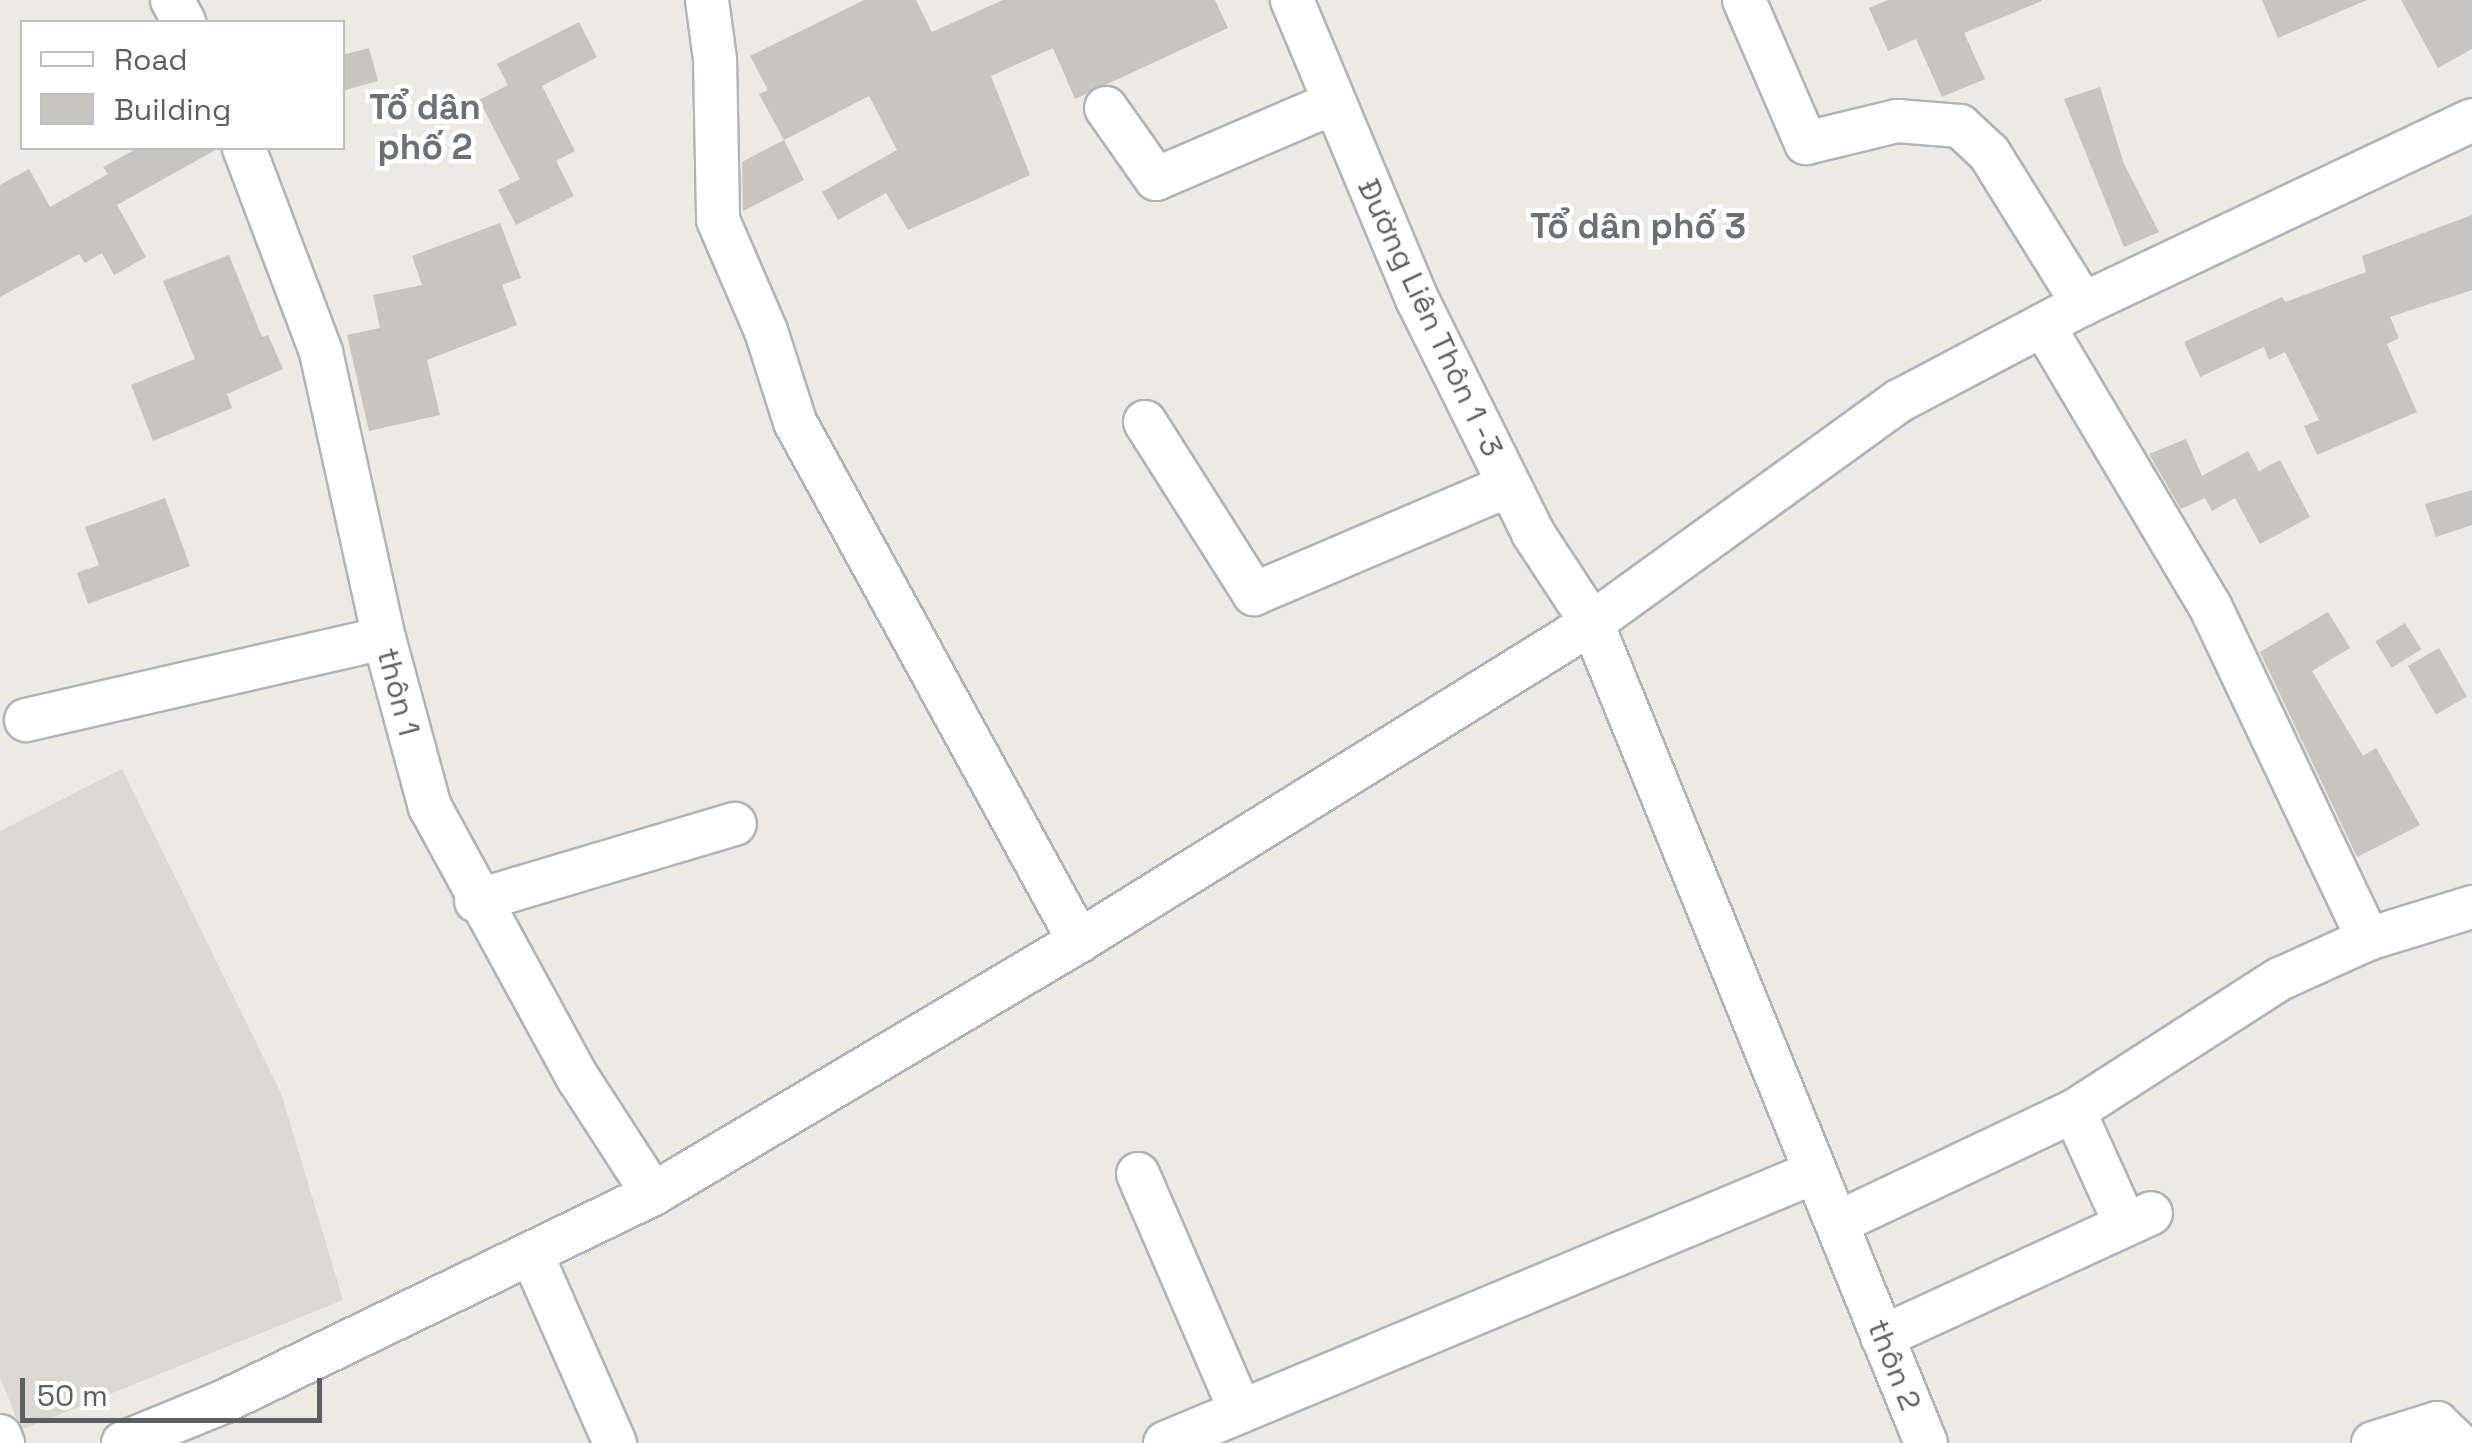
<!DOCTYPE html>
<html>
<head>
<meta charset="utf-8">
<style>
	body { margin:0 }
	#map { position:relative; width:2472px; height:1443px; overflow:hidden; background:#ede9e3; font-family:"Space Grotesk",sans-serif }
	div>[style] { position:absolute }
	.education>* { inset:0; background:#dcd8d1 }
	.building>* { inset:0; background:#c8c4bf; transform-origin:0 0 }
	.roads { filter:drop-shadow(2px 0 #b0b4b7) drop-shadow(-2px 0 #b0b4b7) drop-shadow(0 2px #b0b4b7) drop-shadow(0 -2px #b0b4b7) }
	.minor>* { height:42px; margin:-21px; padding:0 21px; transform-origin:21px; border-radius:21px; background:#fff }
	span { translate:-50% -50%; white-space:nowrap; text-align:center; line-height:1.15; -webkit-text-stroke:9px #fff; paint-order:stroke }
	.street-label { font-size:30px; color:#5b5f62 }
	.quarter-label { font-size:35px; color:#6c7174; font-weight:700 }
	.legend { position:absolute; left:20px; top:20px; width:325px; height:130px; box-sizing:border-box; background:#fff; border:2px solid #bdbfc0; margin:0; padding:12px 18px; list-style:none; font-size:30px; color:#5b5f62 }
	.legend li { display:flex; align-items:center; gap:20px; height:50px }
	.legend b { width:50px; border:2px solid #bdbfc0 }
	.scale { position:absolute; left:20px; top:1378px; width:302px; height:45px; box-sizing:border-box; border:5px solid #5b5f62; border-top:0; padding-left:12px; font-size:30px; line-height:35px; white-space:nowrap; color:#5b5f62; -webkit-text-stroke:8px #fff; paint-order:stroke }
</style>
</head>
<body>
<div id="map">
	<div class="education">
		<i style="clip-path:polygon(122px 769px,281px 1093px,343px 1300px,21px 1430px,0 1377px,0 831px)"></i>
	</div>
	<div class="building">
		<i style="clip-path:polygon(864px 0,916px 0,932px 32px,1003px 0,1215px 0,1228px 28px,1075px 99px,1053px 48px,991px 76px,1030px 175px,908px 230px,886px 193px,838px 220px,822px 192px,897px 150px,869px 96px,784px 140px,759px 94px,768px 90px,750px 56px)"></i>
		<i style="clip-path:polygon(1888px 0,2042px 0,2042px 1px,1964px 33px,1985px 79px,1942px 97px,1916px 39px,1888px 51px,1869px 8px)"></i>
		<i style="clip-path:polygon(2262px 0,2367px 0,2278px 38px)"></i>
		<i style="clip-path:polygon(2401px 0,2472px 0,2472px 49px,2438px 68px)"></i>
		<i style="clip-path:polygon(579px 22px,597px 57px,542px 86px,575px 151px,556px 161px,574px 196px,516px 225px,498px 190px,520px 179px,479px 100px,508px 85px,497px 64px)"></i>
		<i style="clip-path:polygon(369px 48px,378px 81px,342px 91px,342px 55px)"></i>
		<i style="clip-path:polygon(2100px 87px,2124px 164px,2159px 232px,2124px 247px,2064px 99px)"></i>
		<i style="clip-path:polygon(784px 140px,804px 180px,743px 211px,742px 162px)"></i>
		<i style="clip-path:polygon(138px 148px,219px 148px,117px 205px,146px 257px,114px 275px,102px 253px,85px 263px,79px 254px,0 297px,0 185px,29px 169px,50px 207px,108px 174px,103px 167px)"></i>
		<i style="clip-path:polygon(2472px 215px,2472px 290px,2390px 317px,2399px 338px,2387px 344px,2417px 412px,2317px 455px,2304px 426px,2319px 420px,2285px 352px,2269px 360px,2264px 347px,2200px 377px,2184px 342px,2282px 297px,2285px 302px,2366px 272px,2362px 256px)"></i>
		<i style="clip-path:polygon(500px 223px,521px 278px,502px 285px,517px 325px,427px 360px,440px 415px,369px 431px,347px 335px,380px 328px,373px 295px,422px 285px,412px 256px)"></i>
		<i style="clip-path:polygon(229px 255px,262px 337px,268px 335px,283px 369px,227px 394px,232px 408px,153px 441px,131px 385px,195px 359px,163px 281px)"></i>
		<i style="clip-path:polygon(2186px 439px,2202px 476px,2248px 451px,2259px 471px,2280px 460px,2310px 517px,2260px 544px,2235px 498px,2212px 511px,2205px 498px,2181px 509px,2149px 454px)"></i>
		<i style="clip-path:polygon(2472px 490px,2472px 525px,2436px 537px,2425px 504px)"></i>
		<i style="clip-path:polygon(165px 498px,190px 566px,88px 604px,77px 573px,99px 565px,85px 527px)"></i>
		<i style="clip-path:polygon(2328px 612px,2350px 648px,2312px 671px,2363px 756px,2376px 748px,2420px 825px,2357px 857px,2260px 652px)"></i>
		<i style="left:2405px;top:623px;width:31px;height:35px;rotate:58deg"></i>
		<i style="left:2439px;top:648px;width:56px;height:36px;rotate:60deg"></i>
	</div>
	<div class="roads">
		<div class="minor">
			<i style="left:172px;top:0;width:25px;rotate:61deg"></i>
			<i style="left:707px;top:0;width:60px;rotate:82.3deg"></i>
			<i style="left:715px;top:59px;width:161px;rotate:88.9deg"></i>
			<i style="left:718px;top:220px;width:121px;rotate:66.6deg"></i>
			<i style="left:766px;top:331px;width:96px;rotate:72.3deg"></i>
			<i style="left:795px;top:422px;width:592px;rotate:61.31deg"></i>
			<i style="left:1292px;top:0;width:324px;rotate:67.3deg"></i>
			<i style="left:1417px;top:299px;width:261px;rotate:63.6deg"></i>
			<i style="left:1533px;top:533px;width:108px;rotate:56.8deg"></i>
			<i style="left:1592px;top:623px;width:885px;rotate:67.84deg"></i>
			<i style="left:1744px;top:0;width:156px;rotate:66.6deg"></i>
			<i style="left:1806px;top:143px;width:94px;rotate:-13.6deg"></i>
			<i style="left:1897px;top:121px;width:63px;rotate:4.5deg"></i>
			<i style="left:1960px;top:126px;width:40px;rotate:43deg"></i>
			<i style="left:1989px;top:153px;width:178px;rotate:58.1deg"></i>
			<i style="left:1106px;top:108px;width:87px;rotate:54.8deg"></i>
			<i style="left:1156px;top:179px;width:190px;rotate:-23.2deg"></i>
			<i style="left:244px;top:148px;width:218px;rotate:69.3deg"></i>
			<i style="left:321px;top:352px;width:293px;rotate:77.6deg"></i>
			<i style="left:384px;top:638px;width:175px;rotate:74.8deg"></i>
			<i style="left:430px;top:807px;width:309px;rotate:61.4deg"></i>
			<i style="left:578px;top:1078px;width:138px;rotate:57.1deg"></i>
			<i style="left:2043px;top:325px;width:327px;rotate:59.3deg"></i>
			<i style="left:2210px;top:606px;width:369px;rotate:64.6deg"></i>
			<i style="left:1145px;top:422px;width:204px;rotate:57.6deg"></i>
			<i style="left:1254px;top:594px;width:277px;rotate:-23.1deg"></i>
			<i style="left:26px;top:720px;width:367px;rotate:-12.9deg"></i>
			<i style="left:476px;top:901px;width:270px;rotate:-16.6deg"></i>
			<i style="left:2074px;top:1111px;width:121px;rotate:65.6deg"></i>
			<i style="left:1138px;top:1174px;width:257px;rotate:66.6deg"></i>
			<i style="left:1837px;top:1223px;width:262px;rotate:-25.3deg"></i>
			<i style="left:2074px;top:1111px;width:245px;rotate:-32.7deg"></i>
			<i style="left:2280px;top:979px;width:97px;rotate:-24.4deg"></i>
			<i style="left:2368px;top:939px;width:109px;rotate:-17.1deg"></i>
			<i style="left:532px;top:1255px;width:206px;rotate:66.2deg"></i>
			<i style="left:1882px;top:1337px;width:296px;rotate:-24.7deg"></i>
			<i style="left:0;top:1436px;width:8px;rotate:67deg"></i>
			<i style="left:123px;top:1443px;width:108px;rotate:-22.3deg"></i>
			<i style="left:223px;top:1402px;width:478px;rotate:-25.8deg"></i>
			<i style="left:653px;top:1194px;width:495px;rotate:-30.7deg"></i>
			<i style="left:1079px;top:941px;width:604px;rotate:-31.79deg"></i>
			<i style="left:1592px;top:623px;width:379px;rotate:-35.9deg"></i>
			<i style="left:1899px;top:401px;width:208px;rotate:-27.8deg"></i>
			<i style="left:2083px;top:304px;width:430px;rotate:-25.3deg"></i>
			<i style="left:1165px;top:1443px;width:704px;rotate:-22.63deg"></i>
			<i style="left:2373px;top:1443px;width:67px;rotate:-17.4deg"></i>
			<i style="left:2437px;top:1423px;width:29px;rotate:44deg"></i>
		</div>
	</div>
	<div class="street-label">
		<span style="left:1430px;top:318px;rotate:65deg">Đường Liên Thôn 1 -3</span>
		<span style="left:398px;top:692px;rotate:75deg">thôn 1</span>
		<span style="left:1894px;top:1365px;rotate:68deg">thôn 2</span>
	</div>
	<div class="quarter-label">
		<span style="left:425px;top:127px">Tổ dân<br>phố 2</span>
		<span style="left:1638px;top:226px">Tổ dân phố 3</span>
	</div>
	<ul class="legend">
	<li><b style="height:12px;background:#fff"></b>Road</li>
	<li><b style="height:28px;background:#c8c4bf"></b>Building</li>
	</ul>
	<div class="scale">50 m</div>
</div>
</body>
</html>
